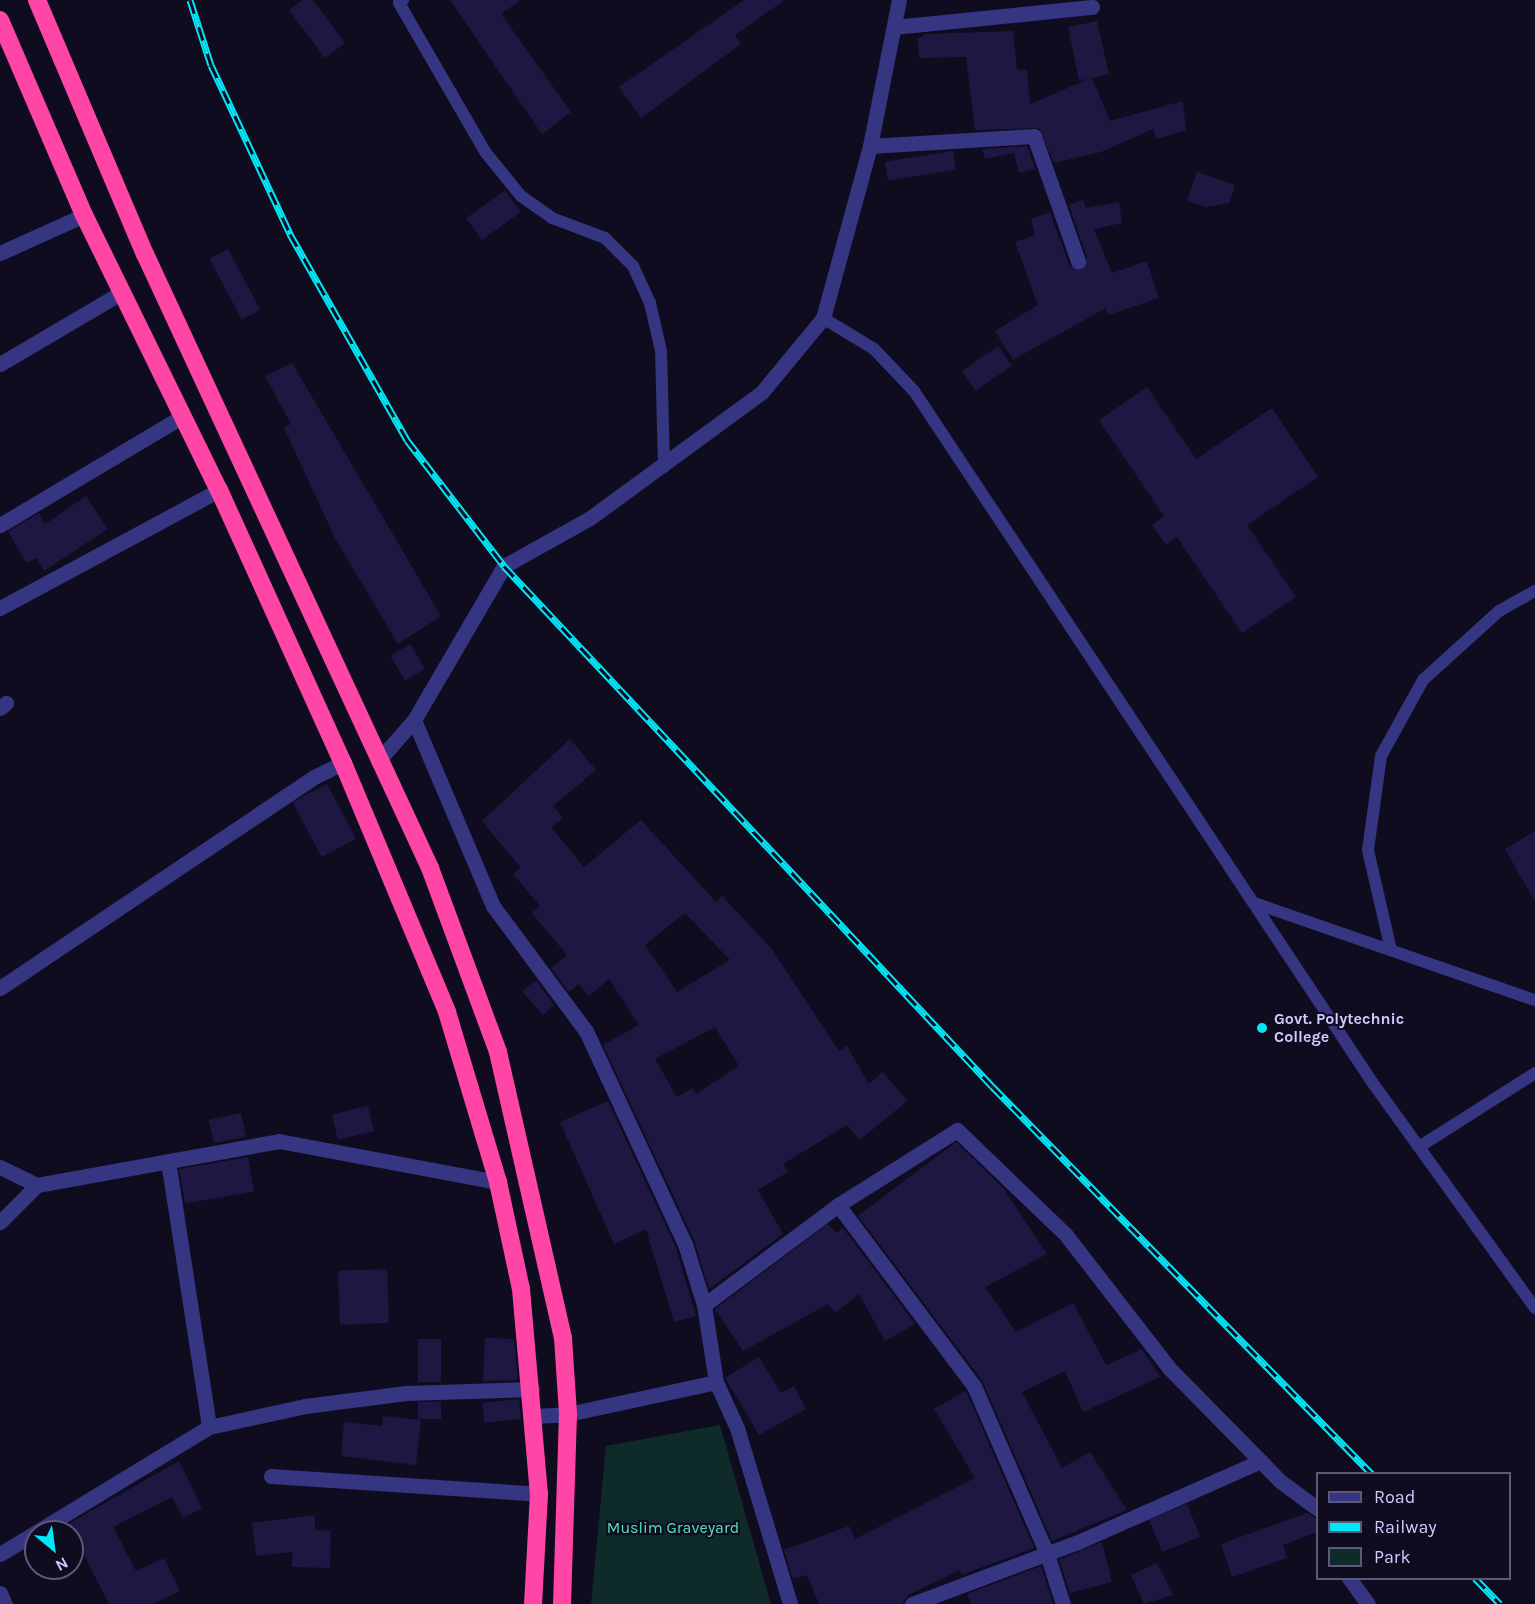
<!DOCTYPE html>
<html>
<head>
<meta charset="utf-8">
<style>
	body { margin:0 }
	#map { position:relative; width:1535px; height:1604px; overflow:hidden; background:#0f0c20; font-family:Karla,sans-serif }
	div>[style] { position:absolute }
	.green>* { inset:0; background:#0f2b29 }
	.building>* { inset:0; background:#1e1742; transform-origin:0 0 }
	.lane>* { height:12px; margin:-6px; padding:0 6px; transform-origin:6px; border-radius:6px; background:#353581 }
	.street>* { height:15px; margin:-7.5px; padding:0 7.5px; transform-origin:7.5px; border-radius:7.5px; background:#353581 }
	.highway>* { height:18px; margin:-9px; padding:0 9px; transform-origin:9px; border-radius:9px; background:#ff46a6 }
	.rail>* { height:7px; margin-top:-3.5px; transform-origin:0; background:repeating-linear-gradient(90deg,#0f0c20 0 14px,#00e7f6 0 28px); box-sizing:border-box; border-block:2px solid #00e7f6 }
	.dots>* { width:16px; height:16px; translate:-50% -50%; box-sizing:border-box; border:3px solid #0f0c20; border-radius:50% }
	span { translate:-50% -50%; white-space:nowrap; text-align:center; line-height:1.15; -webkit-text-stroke:4.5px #0f0c20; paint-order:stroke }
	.poi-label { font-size:16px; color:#cfcbff; font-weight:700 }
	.left { translate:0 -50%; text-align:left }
	.park-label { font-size:16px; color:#53e3ba }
	.legend { position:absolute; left:1316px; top:1472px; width:195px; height:108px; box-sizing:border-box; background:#0f0c20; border:2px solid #5c5879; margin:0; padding:8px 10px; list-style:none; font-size:18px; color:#cfcbff }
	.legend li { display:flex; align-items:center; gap:12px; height:30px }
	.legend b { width:30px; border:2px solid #5c5879 }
	.north { position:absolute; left:24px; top:1520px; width:60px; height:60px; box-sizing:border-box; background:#0f0c20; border:2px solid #5c5879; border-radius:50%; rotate:151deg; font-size:16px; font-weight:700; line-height:24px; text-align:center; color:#cfcbff }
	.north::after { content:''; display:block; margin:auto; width:21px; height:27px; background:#00e7f6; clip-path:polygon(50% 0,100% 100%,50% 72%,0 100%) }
</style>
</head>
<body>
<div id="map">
	<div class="green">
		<i style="clip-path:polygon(720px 1425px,771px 1604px,591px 1604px,606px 1446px)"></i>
	</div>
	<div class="building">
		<i style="clip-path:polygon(303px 0,313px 0,345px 43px,325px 58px,289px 10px)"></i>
		<i style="clip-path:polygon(450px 0,521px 0,501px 14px,571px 112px,542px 134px)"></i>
		<i style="clip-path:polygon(744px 0,785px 0,735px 35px,741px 44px,641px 118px,619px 87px)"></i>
		<i style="clip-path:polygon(1097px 21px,1109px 74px,1092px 78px,1110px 121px,1183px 101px,1186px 130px,1156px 139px,1153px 129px,1101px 152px,1054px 163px,1039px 128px,975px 130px,966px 57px,919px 58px,918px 39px,925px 34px,1013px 31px,1017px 70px,1027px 69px,1030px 104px,1091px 78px,1079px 81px,1068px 27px)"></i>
		<i style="clip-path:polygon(1027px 146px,1035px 169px,1019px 173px,1014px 153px,985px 159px,982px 149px)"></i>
		<i style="left:953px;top:151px;width:19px;height:69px;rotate:81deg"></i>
		<i style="clip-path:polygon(1197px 172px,1235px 185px,1229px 203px,1206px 207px,1187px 201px)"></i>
		<i style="left:505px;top:190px;width:27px;height:48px;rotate:54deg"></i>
		<i style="clip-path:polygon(1083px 200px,1086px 208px,1119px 202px,1122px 223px,1094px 229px,1112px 273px,1147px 261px,1159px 298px,1108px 315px,1106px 308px,1013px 360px,995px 331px,1038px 305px,1015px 242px,1035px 235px,1031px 219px,1050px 212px,1069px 265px,1082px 270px,1087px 258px,1069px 205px)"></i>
		<i style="left:228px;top:249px;width:69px;height:21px;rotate:62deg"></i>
		<i style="left:998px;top:346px;width:24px;height:44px;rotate:55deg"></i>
		<i style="clip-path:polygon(292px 363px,441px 616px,398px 644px,335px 538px,284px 428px,291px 424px,265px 376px)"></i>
		<i style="clip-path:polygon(1147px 387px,1196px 459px,1272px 408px,1318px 477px,1247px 525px,1296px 597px,1242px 633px,1177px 537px,1166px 545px,1152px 525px,1164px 516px,1099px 420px)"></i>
		<i style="clip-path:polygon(86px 496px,108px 529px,44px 571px,36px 558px,26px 563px,8px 531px,39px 513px,45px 524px)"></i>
		<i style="left:410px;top:644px;width:29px;height:23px;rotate:59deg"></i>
		<i style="clip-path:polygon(evenodd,570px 739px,596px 770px,553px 806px,563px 818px,551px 827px,584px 867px,641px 820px,716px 902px,722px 896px,771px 948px,839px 1051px,847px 1046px,869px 1084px,883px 1072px,907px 1101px,860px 1140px,847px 1125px,783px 1164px,788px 1172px,758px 1190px,783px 1234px,709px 1289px,694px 1240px,603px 1045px,639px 1025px,609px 979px,589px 996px,579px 984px,569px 992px,551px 968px,567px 955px,532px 913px,540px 906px,513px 874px,521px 868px,482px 821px,570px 739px,685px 913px,730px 960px,677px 992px,645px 945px,685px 913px,570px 739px,715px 1027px,739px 1066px,696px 1094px,692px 1088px,677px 1097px,655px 1059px,715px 1027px)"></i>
		<i style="left:327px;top:784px;width:62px;height:39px;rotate:62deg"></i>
		<i style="clip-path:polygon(1535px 831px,1535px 902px,1505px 849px)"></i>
		<i style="clip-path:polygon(536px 980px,554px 1005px,543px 1015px,522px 991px)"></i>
		<i style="clip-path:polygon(608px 1101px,676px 1248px,696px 1316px,674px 1322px,646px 1229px,614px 1244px,560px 1122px)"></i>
		<i style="left:368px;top:1106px;width:26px;height:37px;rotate:77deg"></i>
		<i style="left:241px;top:1113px;width:24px;height:33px;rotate:78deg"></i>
		<i style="clip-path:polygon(956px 1142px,1004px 1189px,1047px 1254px,985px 1287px,1016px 1332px,1073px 1303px,1106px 1365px,1142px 1349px,1160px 1377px,1083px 1412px,1065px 1371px,1022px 1392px,1062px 1468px,1090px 1452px,1127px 1510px,1052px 1541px,982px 1380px,858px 1216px)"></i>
		<i style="left:248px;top:1157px;width:35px;height:70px;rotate:80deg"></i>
		<i style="clip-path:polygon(828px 1224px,836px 1233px,843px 1228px,915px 1324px,885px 1341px,859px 1294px,835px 1313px,828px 1304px,743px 1351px,715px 1309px)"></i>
		<i style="left:387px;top:1269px;width:54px;height:49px;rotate:88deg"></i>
		<i style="clip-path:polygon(485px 1338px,514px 1339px,518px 1380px,483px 1381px)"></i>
		<i style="left:441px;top:1339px;width:43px;height:23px;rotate:90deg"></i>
		<i style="clip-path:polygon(759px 1357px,781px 1393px,794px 1386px,806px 1409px,759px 1435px,725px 1378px)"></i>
		<i style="clip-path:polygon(966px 1391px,1034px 1548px,961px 1575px,960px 1570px,908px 1595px,902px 1604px,819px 1604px,807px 1575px,793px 1579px,784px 1550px,849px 1526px,855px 1539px,975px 1478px,934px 1409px)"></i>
		<i style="left:519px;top:1399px;width:20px;height:37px;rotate:84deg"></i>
		<i style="left:418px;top:1402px;width:23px;height:17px"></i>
		<i style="clip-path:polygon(383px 1416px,421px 1420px,416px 1465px,341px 1456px,344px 1422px,382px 1426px)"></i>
		<i style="clip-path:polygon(179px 1461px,202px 1508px,183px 1518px,172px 1497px,113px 1527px,136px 1571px,164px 1558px,180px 1591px,153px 1604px,109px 1604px,68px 1524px)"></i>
		<i style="left:1187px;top:1504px;width:35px;height:41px;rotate:68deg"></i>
		<i style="clip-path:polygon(1307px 1513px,1317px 1519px,1317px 1532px,1283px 1545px,1287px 1558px,1232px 1577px,1221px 1544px)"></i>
		<i style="clip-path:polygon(315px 1515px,315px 1530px,331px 1531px,330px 1568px,292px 1567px,293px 1552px,256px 1556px,252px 1523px)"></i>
		<i style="clip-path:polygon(1102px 1542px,1112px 1582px,1070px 1593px,1059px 1560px)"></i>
		<i style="clip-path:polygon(1157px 1563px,1173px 1595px,1144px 1604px,1131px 1575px)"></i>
		<i style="clip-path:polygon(1041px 1566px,1053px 1604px,971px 1604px,967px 1594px)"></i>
	</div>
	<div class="lane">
		<i style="left:403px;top:0;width:5px;rotate:143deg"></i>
		<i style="left:399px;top:3px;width:173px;rotate:59.9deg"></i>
		<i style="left:486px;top:153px;width:55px;rotate:50.9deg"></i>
		<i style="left:521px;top:196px;width:38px;rotate:35deg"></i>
		<i style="left:552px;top:218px;width:57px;rotate:20.7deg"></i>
		<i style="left:605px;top:238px;width:40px;rotate:45deg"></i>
		<i style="left:633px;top:266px;width:41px;rotate:65.3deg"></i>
		<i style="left:650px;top:303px;width:49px;rotate:77.1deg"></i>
		<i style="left:661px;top:351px;width:116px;rotate:88.5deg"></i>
		<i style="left:823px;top:318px;width:60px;rotate:31.3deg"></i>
		<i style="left:874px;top:349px;width:58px;rotate:46.4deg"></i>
		<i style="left:914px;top:391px;width:829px;rotate:56.46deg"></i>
		<i style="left:1372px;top:1082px;width:279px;rotate:54.2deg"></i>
		<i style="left:1257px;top:904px;width:294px;rotate:19.1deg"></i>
		<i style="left:1391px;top:950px;width:103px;rotate:-103deg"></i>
		<i style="left:1368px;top:850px;width:95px;rotate:-82.1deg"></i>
		<i style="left:1381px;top:756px;width:87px;rotate:-61.1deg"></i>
		<i style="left:1423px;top:680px;width:103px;rotate:-42.2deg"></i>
		<i style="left:1499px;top:611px;width:41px;rotate:-29.1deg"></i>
		<i style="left:1419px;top:1147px;width:138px;rotate:-32.5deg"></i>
	</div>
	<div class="street">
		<i style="left:894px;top:27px;width:199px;rotate:-5.8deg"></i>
		<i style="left:870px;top:146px;width:164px;rotate:-3.5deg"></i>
		<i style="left:1034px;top:136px;width:133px;rotate:70.6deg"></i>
		<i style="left:0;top:253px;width:92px;rotate:-24.3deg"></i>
		<i style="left:0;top:364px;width:142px;rotate:-30.5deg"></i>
		<i style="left:0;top:525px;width:213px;rotate:-30.8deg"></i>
		<i style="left:0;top:608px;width:249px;rotate:-28.3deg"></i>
		<i style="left:0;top:708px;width:8px;rotate:-40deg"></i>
		<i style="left:414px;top:720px;width:202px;rotate:67deg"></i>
		<i style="left:493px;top:906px;width:156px;rotate:53.4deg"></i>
		<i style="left:586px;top:1031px;width:235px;rotate:65.1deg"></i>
		<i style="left:685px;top:1244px;width:64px;rotate:72.7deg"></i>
		<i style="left:704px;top:1305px;width:78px;rotate:81.1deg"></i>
		<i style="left:716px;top:1382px;width:51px;rotate:65.5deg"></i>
		<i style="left:737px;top:1428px;width:184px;rotate:73.2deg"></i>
		<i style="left:378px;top:761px;width:55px;rotate:-48.7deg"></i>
		<i style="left:414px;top:720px;width:178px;rotate:-59.7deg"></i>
		<i style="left:504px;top:566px;width:98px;rotate:-29.2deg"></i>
		<i style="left:590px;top:518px;width:213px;rotate:-36.2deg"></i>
		<i style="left:762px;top:392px;width:96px;rotate:-50.5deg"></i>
		<i style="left:823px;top:318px;width:178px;rotate:-74.7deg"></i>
		<i style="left:870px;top:146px;width:149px;rotate:-78.8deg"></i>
		<i style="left:0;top:988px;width:378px;rotate:-33.9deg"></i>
		<i style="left:314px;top:777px;width:32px;rotate:-26deg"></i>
		<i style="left:168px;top:1161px;width:269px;rotate:81.2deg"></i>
		<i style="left:0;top:1167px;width:41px;rotate:25.9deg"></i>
		<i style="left:37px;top:1185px;width:246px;rotate:-10.3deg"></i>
		<i style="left:279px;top:1141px;width:223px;rotate:10.6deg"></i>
		<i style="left:838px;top:1205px;width:226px;rotate:53.1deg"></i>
		<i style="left:974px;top:1386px;width:183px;rotate:66.5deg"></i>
		<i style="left:1047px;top:1554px;width:52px;rotate:72.3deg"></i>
		<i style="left:0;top:1222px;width:52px;rotate:-45deg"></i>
		<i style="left:704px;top:1305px;width:167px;rotate:-36.7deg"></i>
		<i style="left:838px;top:1205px;width:141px;rotate:-32.2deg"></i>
		<i style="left:957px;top:1130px;width:151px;rotate:43.9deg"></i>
		<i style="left:1066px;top:1235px;width:168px;rotate:52.2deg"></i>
		<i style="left:1169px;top:1368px;width:158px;rotate:45.5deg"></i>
		<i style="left:1280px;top:1481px;width:47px;rotate:36.4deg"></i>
		<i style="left:534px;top:1416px;width:34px;rotate:-3deg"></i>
		<i style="left:568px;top:1414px;width:151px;rotate:-12.2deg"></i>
		<i style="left:271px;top:1476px;width:269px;rotate:3.8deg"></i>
		<i style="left:0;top:1554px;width:245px;rotate:-31.3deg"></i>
		<i style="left:209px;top:1427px;width:98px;rotate:-12.3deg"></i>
		<i style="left:305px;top:1406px;width:102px;rotate:-7.3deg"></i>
		<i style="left:406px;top:1393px;width:126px;rotate:-1.8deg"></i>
		<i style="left:1349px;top:1578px;width:32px;rotate:54deg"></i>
		<i style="left:0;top:1593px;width:12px;rotate:66deg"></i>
		<i style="left:912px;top:1604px;width:177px;rotate:-20.5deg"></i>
		<i style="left:1078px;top:1542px;width:200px;rotate:-23.9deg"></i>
	</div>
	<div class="highway">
		<i style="left:37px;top:0;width:276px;rotate:67deg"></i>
		<i style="left:145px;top:254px;width:677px;rotate:65.1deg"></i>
		<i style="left:430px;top:868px;width:196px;rotate:69.7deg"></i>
		<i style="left:498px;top:1052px;width:293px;rotate:77.2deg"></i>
		<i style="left:563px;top:1338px;width:76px;rotate:86.2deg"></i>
		<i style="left:568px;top:1414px;width:190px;rotate:91.8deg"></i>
		<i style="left:0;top:20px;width:212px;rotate:66.7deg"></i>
		<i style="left:84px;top:215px;width:306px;rotate:63.9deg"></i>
		<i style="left:219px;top:490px;width:300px;rotate:65.6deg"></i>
		<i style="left:343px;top:763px;width:270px;rotate:67.3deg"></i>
		<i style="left:447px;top:1012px;width:177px;rotate:73.3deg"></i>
		<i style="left:498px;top:1182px;width:109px;rotate:77.9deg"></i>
		<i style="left:521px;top:1289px;width:206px;rotate:85deg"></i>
		<i style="left:539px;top:1494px;width:110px;rotate:93.1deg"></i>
	</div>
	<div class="rail">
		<i style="left:190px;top:0;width:68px;rotate:72.1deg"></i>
		<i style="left:211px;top:65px;width:187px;rotate:64.9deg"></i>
		<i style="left:290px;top:234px;width:237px;rotate:60.4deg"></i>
		<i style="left:407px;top:440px;width:159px;rotate:52.4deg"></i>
		<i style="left:504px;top:566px;width:713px;rotate:46.82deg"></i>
		<i style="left:992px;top:1086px;width:543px;rotate:45.6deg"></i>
		<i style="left:1475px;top:1578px;width:36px;rotate:46deg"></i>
	</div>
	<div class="dots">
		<i style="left:1262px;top:1028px;background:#00e7f6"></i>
	</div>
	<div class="poi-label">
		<span class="left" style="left:1274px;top:1028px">Govt. Polytechnic<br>College</span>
	</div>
	<div class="park-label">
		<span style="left:673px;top:1528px">Muslim Graveyard</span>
	</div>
	<ul class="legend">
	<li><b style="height:8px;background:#353581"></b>Road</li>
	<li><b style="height:8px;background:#00e7f6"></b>Railway</li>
	<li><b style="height:16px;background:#0f2b29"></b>Park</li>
	</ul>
	<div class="north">N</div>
</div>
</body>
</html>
